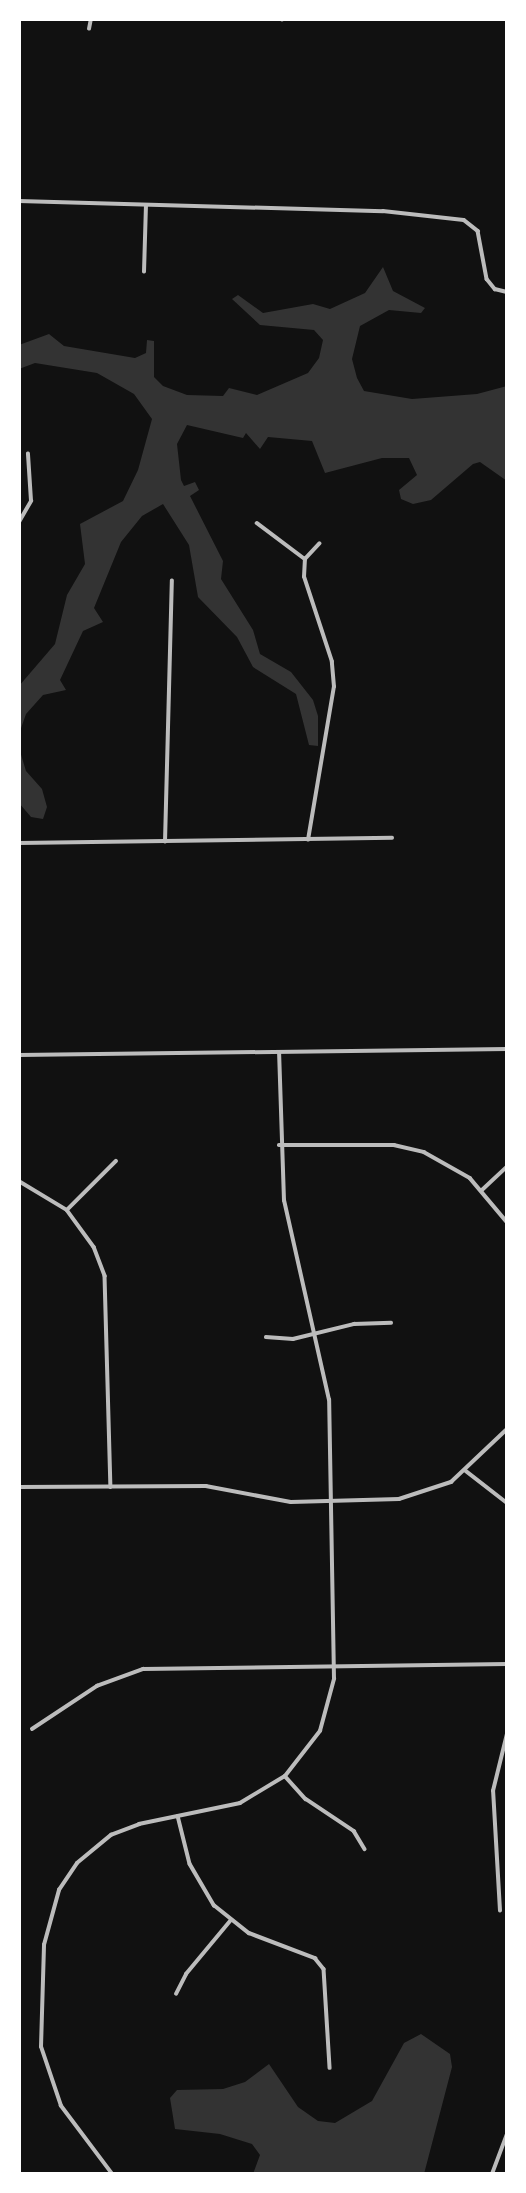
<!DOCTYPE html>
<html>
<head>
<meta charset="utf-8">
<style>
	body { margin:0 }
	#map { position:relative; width:526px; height:2193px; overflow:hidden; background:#111; font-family:Signika,sans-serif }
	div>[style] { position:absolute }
	.water>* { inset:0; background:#333 }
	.minor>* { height:3.5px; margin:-1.75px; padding:0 1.75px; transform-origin:1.75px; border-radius:1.75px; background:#bcbcbc }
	span { translate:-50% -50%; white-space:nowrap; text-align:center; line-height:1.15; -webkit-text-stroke:7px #fff; paint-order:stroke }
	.frame { position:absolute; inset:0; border:21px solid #fff; pointer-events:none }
</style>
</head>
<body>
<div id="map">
	<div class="water">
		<i style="clip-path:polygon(383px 267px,393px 291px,425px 308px,421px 313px,389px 310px,360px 326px,352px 359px,357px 378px,364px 391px,412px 399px,477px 394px,507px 386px,507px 481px,480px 462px,473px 464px,431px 500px,413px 504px,401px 499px,399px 490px,417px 475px,409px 458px,382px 458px,325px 473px,312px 441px,268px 437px,260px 449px,246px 433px,243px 438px,187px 425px,177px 444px,181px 480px,184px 486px,195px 482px,199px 490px,190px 496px,223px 561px,221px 579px,253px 630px,260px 654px,291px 672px,313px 700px,318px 716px,318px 746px,309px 745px,296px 694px,253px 667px,237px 637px,198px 597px,189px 545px,163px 504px,142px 516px,121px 542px,94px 608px,103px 622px,83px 631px,60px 680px,66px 690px,43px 695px,26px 714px,19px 734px,19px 686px,55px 644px,67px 595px,85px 564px,80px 524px,123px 501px,138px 470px,152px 419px,134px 394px,97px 373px,35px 363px,19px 369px,19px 345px,49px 334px,64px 346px,135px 358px,146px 353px,147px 340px,154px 341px,154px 377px,163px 386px,187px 395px,223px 396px,229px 388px,257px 395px,308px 373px,319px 358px,323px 340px,314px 330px,260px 325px,232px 299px,238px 295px,263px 313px,313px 304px,330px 309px,365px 293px)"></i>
		<i style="clip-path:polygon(19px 748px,26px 771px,42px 789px,47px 807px,43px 819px,31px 817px,19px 803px)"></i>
		<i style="clip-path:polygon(421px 2034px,450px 2054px,452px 2067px,424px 2174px,253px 2174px,260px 2155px,252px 2144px,220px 2134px,175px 2129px,170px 2098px,177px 2090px,223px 2089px,245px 2082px,269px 2064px,298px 2107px,318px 2121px,335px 2123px,372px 2101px,404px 2043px)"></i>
	</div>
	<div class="minor">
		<i style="left:282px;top:20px;width:1px;rotate:-90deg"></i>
		<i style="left:89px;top:29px;width:10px;rotate:-79deg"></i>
		<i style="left:19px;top:201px;width:364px;rotate:1.6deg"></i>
		<i style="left:383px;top:211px;width:81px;rotate:6.3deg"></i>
		<i style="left:464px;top:220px;width:18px;rotate:38deg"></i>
		<i style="left:478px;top:231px;width:49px;rotate:79.4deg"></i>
		<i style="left:487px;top:279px;width:13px;rotate:51deg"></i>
		<i style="left:495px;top:289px;width:12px;rotate:14deg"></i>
		<i style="left:144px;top:272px;width:66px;rotate:-88.3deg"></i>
		<i style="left:19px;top:522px;width:24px;rotate:-60deg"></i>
		<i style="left:31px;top:501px;width:47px;rotate:-93.7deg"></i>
		<i style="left:257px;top:523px;width:60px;rotate:36.9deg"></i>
		<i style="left:308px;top:840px;width:155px;rotate:-80.4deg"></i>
		<i style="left:334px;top:687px;width:25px;rotate:-95deg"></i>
		<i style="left:332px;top:662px;width:89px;rotate:-108.2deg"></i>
		<i style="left:304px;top:577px;width:18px;rotate:-87deg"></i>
		<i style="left:305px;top:559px;width:21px;rotate:-47deg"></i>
		<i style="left:165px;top:842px;width:261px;rotate:-88.5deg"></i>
		<i style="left:19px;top:843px;width:373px;rotate:-0.8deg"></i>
		<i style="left:19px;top:1055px;width:488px;rotate:-0.7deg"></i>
		<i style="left:279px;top:1145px;width:115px"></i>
		<i style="left:394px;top:1145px;width:31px;rotate:13deg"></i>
		<i style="left:424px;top:1152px;width:53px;rotate:29.5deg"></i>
		<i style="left:470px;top:1178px;width:57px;rotate:49.9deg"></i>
		<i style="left:19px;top:1181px;width:56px;rotate:31.1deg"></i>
		<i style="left:67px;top:1210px;width:46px;rotate:53.9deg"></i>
		<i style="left:94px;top:1247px;width:31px;rotate:69deg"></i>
		<i style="left:105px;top:1276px;width:211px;rotate:88.4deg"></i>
		<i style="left:482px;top:1190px;width:34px;rotate:-43deg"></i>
		<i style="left:67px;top:1210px;width:69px;rotate:-45deg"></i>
		<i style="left:266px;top:1337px;width:27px;rotate:4deg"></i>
		<i style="left:293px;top:1339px;width:63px;rotate:-13.8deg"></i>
		<i style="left:354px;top:1324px;width:37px;rotate:-2deg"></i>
		<i style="left:466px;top:1471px;width:51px;rotate:37.8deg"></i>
		<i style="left:19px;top:1487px;width:187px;rotate:-0.3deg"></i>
		<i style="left:206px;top:1486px;width:86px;rotate:10.7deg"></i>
		<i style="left:291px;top:1502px;width:108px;rotate:-1.6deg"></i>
		<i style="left:399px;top:1499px;width:55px;rotate:-18.1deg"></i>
		<i style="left:451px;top:1482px;width:77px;rotate:-43.4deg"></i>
		<i style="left:32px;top:1729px;width:78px;rotate:-33.5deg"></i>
		<i style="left:97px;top:1686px;width:49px;rotate:-20.3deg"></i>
		<i style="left:143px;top:1669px;width:364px;rotate:-0.8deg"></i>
		<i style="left:285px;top:1776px;width:31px;rotate:48deg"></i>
		<i style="left:306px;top:1799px;width:58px;rotate:33.7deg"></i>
		<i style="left:354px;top:1831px;width:21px;rotate:59deg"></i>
		<i style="left:178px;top:1816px;width:49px;rotate:76deg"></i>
		<i style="left:190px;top:1864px;width:48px;rotate:59.7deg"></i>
		<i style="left:214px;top:1905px;width:45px;rotate:38.7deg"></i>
		<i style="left:249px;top:1933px;width:71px;rotate:20.7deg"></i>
		<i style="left:315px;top:1958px;width:14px;rotate:51deg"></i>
		<i style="left:324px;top:1969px;width:99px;rotate:86.5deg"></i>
		<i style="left:500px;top:1911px;width:120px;rotate:-93.3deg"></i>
		<i style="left:493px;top:1791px;width:59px;rotate:-76.2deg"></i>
		<i style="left:176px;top:1994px;width:22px;rotate:-63deg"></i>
		<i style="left:186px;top:1974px;width:70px;rotate:-50.2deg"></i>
		<i style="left:112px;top:2174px;width:85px;rotate:-126.9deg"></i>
		<i style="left:61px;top:2106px;width:62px;rotate:-108.7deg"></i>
		<i style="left:41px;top:2047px;width:102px;rotate:-88.3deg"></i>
		<i style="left:44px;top:1945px;width:57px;rotate:-74.7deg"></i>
		<i style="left:59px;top:1890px;width:32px;rotate:-56deg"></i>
		<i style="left:77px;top:1863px;width:44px;rotate:-39.5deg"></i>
		<i style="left:111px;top:1835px;width:30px;rotate:-21deg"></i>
		<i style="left:139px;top:1824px;width:103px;rotate:-11.7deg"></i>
		<i style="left:240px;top:1803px;width:52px;rotate:-31deg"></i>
		<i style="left:285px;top:1776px;width:57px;rotate:-52.1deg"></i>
		<i style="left:320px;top:1731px;width:54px;rotate:-74.9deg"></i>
		<i style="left:334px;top:1679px;width:279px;rotate:-91deg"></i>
		<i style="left:329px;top:1400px;width:204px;rotate:-102.7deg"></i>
		<i style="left:284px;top:1201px;width:148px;rotate:-91.9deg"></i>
		<i style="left:492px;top:2174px;width:43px;rotate:-69.4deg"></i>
	</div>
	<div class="frame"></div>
</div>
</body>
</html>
